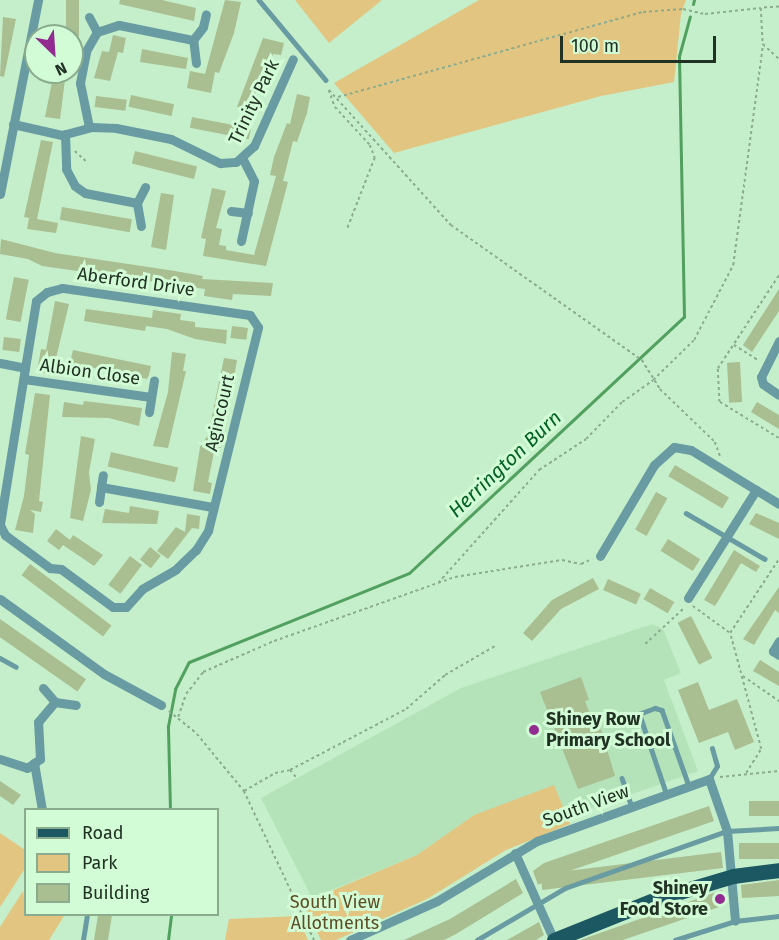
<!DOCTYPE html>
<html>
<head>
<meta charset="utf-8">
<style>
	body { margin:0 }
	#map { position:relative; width:779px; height:940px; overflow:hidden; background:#c5efca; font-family:"Fira Sans",sans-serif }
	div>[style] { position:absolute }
	.built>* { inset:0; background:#b4e3b9 }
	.green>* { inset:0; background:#e2c580 }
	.stream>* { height:3px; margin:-1.5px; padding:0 1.5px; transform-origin:1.5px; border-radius:1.5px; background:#52a060 }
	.building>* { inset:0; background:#a9be91; transform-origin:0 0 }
	.path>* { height:1.5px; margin-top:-0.75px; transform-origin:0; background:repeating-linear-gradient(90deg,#8bac8f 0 3px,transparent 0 6px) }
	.lane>* { height:4.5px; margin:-2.25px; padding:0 2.25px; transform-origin:2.25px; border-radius:2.25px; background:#689ba2 }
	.street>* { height:9px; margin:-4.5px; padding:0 4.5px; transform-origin:4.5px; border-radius:4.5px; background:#689ba2 }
	.primary>* { height:15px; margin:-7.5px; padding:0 7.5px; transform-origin:7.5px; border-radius:7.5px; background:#1b5861 }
	.dots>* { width:16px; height:16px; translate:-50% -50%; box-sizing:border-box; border:3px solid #d2fcd6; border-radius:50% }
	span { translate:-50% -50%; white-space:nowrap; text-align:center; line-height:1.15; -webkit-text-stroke:6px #d2fcd6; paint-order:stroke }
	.street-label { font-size:18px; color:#213123 }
	.poi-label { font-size:18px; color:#213123; font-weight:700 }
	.left { translate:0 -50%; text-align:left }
	.right { translate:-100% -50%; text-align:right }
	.park-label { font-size:18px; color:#5d4d25 }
	.water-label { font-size:20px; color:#046124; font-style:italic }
	.legend { position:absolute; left:24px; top:808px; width:195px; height:108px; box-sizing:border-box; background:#d2fcd6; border:2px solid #8bab8e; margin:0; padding:8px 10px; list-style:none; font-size:18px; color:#213123 }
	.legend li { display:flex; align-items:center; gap:12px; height:30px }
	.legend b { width:30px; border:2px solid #8bab8e }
	.north { position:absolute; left:24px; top:24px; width:60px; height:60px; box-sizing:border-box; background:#d2fcd6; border:2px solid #8bab8e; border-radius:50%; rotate:155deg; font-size:16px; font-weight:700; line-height:24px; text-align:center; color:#213123 }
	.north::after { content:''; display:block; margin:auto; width:21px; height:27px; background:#922c91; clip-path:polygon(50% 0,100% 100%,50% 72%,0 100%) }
	.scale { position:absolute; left:560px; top:36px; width:156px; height:27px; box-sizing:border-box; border:3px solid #213123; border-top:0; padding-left:8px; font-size:18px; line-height:21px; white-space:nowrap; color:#213123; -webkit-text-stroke:4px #d2fcd6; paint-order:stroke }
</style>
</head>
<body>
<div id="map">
	<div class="built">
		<i style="clip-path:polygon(652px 624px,663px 629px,681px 673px,664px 680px,698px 771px,567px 817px,554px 786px,474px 815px,417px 855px,312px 898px,261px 798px,461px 688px)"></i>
	</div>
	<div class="green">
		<i style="clip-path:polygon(295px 0,382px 0,329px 43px)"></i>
		<i style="clip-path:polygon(479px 0,686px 0,681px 14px,674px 82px,601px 96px,394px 153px,334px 83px)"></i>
		<i style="clip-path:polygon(554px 785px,570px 824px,506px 850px,427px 899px,336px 940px,321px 940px,303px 903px,417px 855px,474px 815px)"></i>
		<i style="clip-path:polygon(0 833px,25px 850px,26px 867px,0 907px)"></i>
		<i style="clip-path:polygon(23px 891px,26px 914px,64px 916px,49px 940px,0 940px,0 927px)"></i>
		<i style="clip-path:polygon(297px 916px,308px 940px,225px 940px,229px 919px)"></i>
	</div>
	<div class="stream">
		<i style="left:693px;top:4px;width:4px;rotate:-76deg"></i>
		<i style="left:170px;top:810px;width:84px;rotate:-91.4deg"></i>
		<i style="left:168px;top:726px;width:38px;rotate:-79deg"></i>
		<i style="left:175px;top:689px;width:30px;rotate:-63deg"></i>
		<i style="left:189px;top:662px;width:237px;rotate:-22deg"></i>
		<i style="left:409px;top:573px;width:376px;rotate:-43deg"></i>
		<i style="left:684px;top:317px;width:261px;rotate:-91.1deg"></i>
		<i style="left:679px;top:56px;width:41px;rotate:-74.6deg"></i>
		<i style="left:168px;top:940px;width:26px;rotate:-83deg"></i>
	</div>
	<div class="building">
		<i style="left:66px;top:0;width:13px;height:36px"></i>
		<i style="clip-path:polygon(120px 0,162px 0,196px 8px,194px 21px,119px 4px)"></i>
		<i style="clip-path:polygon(225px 0,241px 2px,234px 33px,219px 73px,215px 72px,211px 93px,187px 88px,190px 71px,205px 74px)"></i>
		<i style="clip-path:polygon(3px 17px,16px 19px,4px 77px,0 76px)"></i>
		<i style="clip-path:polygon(113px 35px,126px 38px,123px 53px,118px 52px,110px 81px,94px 78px,102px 51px,109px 52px)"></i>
		<i style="clip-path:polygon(263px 38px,284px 43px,281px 55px,273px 54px,270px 70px,266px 69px,263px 83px,259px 82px,251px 110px,237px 107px)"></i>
		<i style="clip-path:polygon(142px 49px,188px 58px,186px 69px,140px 62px)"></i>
		<i style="clip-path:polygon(54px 72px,66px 72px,60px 119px,45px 117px)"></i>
		<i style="clip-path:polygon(297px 94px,310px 97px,307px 113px,297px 142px,293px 141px,283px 181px,288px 182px,266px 266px,203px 256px,206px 239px,201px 238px,212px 188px,226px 191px,216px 228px,222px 229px,219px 245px,226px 246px,226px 250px,254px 255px,276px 176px,270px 175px,274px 157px,287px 123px,290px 124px)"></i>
		<i style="left:131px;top:95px;width:44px;height:12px;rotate:12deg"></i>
		<i style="left:96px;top:96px;width:31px;height:11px;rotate:7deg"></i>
		<i style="left:192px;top:117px;width:60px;height:11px;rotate:11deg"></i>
		<i style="clip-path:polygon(41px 140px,53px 142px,37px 219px,58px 223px,56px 233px,27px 229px,29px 218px,24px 217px)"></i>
		<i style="left:135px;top:151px;width:64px;height:13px;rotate:14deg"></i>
		<i style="clip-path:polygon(161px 193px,174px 195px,166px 250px,151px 247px)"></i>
		<i style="left:62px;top:207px;width:71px;height:13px;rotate:10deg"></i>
		<i style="clip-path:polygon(1px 239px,55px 253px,175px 271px,203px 276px,202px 279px,273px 283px,271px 296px,233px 294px,232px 300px,204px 296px,205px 289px,42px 266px,28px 259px,0 254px)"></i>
		<i style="left:14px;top:277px;width:15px;height:43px;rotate:11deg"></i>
		<i style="clip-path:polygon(779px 289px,779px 311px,752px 352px,743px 345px)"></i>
		<i style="clip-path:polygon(55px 301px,69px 304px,52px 375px,37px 372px,41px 349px,46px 350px)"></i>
		<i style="clip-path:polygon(86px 309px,152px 318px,153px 310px,181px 314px,180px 320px,195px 322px,195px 327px,227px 330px,226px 344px,195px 339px,167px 329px,146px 326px,145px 331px,84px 321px)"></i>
		<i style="left:232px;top:326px;width:16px;height:12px;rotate:7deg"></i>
		<i style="left:4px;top:337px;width:17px;height:13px;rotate:7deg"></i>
		<i style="clip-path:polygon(73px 350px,151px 366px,149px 375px,147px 379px,70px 363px)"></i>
		<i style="clip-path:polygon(172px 352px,186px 354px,183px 371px,186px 371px,168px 448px,153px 446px,168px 392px)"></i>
		<i style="clip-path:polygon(224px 358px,237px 360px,225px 433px,221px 448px,215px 447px,208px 482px,212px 483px,210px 494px,193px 491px,200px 447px,208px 435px)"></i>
		<i style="left:740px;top:362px;width:40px;height:13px;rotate:87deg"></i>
		<i style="clip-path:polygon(35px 393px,50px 395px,39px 501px,43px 502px,41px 512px,30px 510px,35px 514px,33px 533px,15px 530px,24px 496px,29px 455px,25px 454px)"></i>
		<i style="clip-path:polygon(84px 401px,142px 408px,139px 426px,109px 418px,62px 417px,64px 402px,83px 405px)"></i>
		<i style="clip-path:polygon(757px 402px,779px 415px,779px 429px,751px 412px)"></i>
		<i style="clip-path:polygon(81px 436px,95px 439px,89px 472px,91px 490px,83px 521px,70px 518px)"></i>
		<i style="left:111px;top:452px;width:69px;height:15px;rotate:13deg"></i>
		<i style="left:675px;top:465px;width:63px;height:13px;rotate:31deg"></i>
		<i style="left:656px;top:492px;width:13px;height:43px;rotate:29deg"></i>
		<i style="clip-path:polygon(130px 506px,159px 511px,157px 524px,102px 523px,105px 509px,129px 513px)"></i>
		<i style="clip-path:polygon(756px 513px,779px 523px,779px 539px,749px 524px)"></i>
		<i style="clip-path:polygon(187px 514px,200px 516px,199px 529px,192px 528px,168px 559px,157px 551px,176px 527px,185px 532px)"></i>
		<i style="clip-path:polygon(56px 529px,70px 540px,73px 535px,103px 555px,94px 566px,63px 545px,59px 550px,47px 541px)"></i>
		<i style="left:668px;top:539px;width:38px;height:14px;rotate:32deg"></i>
		<i style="left:150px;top:547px;width:14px;height:16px;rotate:39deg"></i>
		<i style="clip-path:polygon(734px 550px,760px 566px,756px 572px,741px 563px,715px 606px,704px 600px)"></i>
		<i style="left:130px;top:556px;width:15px;height:36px;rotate:37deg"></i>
		<i style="left:30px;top:564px;width:102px;height:14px;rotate:37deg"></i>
		<i style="clip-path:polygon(593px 578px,599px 589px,561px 609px,532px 641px,523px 633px,552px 600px)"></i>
		<i style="left:608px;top:579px;width:36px;height:12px;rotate:24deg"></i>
		<i style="clip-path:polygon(779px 587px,779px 613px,775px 610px,754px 645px,743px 639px)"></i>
		<i style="left:650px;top:588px;width:28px;height:13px;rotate:30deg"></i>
		<i style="left:691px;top:616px;width:47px;height:15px;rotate:63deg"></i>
		<i style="left:0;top:619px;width:105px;height:15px;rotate:35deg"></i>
		<i style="clip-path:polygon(760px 660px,779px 672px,779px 686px,753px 671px)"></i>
		<i style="clip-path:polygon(581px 677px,589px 700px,585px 701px,596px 730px,601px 729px,615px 776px,578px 789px,540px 692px)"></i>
		<i style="clip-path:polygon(698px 682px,709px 710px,737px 699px,754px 742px,735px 750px,728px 732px,699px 743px,678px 690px)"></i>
		<i style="clip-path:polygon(0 781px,21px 795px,13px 805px,0 796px)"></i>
		<i style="left:779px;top:801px;width:15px;height:30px;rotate:90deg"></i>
		<i style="clip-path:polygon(709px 806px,714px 821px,552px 877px,538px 885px,533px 871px,544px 863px)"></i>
		<i style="left:779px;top:843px;width:16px;height:40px;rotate:90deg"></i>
		<i style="left:721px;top:852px;width:16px;height:182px;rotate:83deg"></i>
		<i style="clip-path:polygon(516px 879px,523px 893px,456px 934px,444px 940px,404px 940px,450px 919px)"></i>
		<i style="clip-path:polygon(779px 880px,779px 896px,742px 898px,741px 885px)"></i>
		<i style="clip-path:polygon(722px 890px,725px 905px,623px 940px,580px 940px)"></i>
		<i style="clip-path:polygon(98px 915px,112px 915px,108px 940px,94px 940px)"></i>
		<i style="clip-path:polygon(539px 922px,544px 935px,536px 940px,507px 940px)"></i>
	</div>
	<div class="path">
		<i style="left:779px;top:7px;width:18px;rotate:177deg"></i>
		<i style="left:761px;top:8px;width:36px;rotate:87deg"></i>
		<i style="left:763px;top:44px;width:22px;rotate:43deg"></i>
		<i style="left:329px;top:90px;width:182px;rotate:47.9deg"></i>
		<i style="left:451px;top:225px;width:234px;rotate:35.3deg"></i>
		<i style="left:642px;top:360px;width:34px;rotate:58deg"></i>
		<i style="left:660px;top:389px;width:76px;rotate:43.9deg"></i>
		<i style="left:715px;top:442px;width:15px;rotate:70deg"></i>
		<i style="left:329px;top:90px;width:18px;rotate:71deg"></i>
		<i style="left:335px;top:107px;width:52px;rotate:47.4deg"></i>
		<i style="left:370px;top:145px;width:14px;rotate:69deg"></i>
		<i style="left:375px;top:158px;width:77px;rotate:111.3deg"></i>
		<i style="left:338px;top:97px;width:317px;rotate:-15.6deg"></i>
		<i style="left:643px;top:12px;width:40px;rotate:-4.3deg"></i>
		<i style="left:683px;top:9px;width:23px;rotate:13deg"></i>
		<i style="left:705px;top:14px;width:56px;rotate:-6.1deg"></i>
		<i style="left:75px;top:151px;width:16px;rotate:43deg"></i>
		<i style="left:779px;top:276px;width:111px;rotate:123.3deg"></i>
		<i style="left:718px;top:369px;width:33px;rotate:87deg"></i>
		<i style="left:720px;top:402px;width:69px;rotate:31.4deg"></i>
		<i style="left:734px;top:345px;width:28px;rotate:32deg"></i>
		<i style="left:438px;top:583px;width:152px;rotate:-48.2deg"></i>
		<i style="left:539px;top:470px;width:56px;rotate:-33.4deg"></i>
		<i style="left:586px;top:439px;width:52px;rotate:-45.8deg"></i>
		<i style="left:622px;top:402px;width:38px;rotate:-35deg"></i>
		<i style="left:653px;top:380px;width:57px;rotate:-44.3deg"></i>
		<i style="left:694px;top:340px;width:85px;rotate:-62.5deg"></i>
		<i style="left:733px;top:265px;width:223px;rotate:-82.3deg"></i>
		<i style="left:693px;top:606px;width:46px;rotate:36.1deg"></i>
		<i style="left:645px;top:644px;width:53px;rotate:-42.7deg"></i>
		<i style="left:743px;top:676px;width:44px;rotate:34.8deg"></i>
		<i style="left:169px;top:711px;width:36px;rotate:39deg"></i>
		<i style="left:197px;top:734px;width:74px;rotate:50.5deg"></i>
		<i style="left:244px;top:791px;width:165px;rotate:64.8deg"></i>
		<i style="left:178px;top:717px;width:24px;rotate:-71deg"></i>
		<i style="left:186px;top:694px;width:28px;rotate:-52deg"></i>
		<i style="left:203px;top:672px;width:77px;rotate:-23.6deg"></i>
		<i style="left:274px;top:641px;width:192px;rotate:-19.5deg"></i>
		<i style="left:455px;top:577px;width:108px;rotate:-9deg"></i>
		<i style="left:562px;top:560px;width:19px;rotate:12deg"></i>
		<i style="left:581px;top:564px;width:12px;rotate:-24deg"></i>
		<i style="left:290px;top:770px;width:131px;rotate:-27.7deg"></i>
		<i style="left:406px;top:709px;width:52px;rotate:-41.1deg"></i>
		<i style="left:445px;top:675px;width:58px;rotate:-30.1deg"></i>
		<i style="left:746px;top:773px;width:28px;rotate:-58deg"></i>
		<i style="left:761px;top:749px;width:120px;rotate:-105deg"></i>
		<i style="left:730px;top:633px;width:89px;rotate:-56.5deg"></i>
		<i style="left:720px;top:777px;width:59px;rotate:-5.8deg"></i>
		<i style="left:244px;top:791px;width:36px;rotate:-30deg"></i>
		<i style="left:275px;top:773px;width:15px;rotate:-11deg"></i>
		<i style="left:290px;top:770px;width:11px;rotate:49deg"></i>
	</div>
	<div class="lane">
		<i style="left:259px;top:0;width:104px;rotate:50.1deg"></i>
		<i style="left:686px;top:513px;width:91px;rotate:30.2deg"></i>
		<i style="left:0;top:658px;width:18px;rotate:29deg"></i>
		<i style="left:622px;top:778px;width:31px;rotate:71deg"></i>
		<i style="left:709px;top:779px;width:15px;rotate:-58deg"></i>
		<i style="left:717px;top:766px;width:18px;rotate:-106deg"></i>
		<i style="left:666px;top:794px;width:84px;rotate:-108.6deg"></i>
		<i style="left:639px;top:714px;width:17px;rotate:-21deg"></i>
		<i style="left:655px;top:708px;width:7px;rotate:16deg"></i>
		<i style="left:662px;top:710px;width:81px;rotate:70.4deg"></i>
		<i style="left:83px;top:940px;width:25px;rotate:-81deg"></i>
		<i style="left:477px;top:940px;width:102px;rotate:-30.6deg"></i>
		<i style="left:565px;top:888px;width:172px;rotate:-19.4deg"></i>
		<i style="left:727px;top:831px;width:52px;rotate:-3.3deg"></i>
		<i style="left:675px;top:940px;width:63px;rotate:-17.6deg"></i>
		<i style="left:735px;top:921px;width:44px;rotate:-6.5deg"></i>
	</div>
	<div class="street">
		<i style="left:89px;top:17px;width:17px;rotate:62deg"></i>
		<i style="left:196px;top:63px;width:23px;rotate:-97deg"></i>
		<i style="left:193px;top:40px;width:16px;rotate:-52deg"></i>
		<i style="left:203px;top:27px;width:13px;rotate:-77deg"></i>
		<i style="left:13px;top:124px;width:50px;rotate:12.7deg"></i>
		<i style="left:62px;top:135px;width:30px;rotate:-15deg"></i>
		<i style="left:91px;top:127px;width:25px;rotate:2deg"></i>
		<i style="left:116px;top:128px;width:56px;rotate:11.3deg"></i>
		<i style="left:171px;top:139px;width:55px;rotate:26.1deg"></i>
		<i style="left:220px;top:163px;width:16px;rotate:-4deg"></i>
		<i style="left:236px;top:162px;width:24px;rotate:-42deg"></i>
		<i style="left:254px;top:146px;width:95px;rotate:-65.9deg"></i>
		<i style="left:89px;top:127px;width:45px;rotate:-101.6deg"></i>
		<i style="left:80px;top:83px;width:33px;rotate:-79deg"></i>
		<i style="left:86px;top:51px;width:22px;rotate:-60deg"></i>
		<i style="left:97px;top:32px;width:23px;rotate:-18deg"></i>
		<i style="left:119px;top:25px;width:76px;rotate:11.5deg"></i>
		<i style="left:65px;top:134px;width:35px;rotate:88deg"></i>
		<i style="left:66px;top:169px;width:19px;rotate:62deg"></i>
		<i style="left:75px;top:186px;width:12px;rotate:35deg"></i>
		<i style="left:85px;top:193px;width:53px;rotate:10.9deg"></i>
		<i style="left:0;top:194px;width:198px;rotate:-78.9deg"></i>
		<i style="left:231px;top:211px;width:17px;rotate:7deg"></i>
		<i style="left:141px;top:226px;width:23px;rotate:-100deg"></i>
		<i style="left:137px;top:203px;width:18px;rotate:-63deg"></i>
		<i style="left:241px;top:241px;width:61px;rotate:-77.8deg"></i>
		<i style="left:254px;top:181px;width:25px;rotate:-117deg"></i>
		<i style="left:779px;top:341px;width:40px;rotate:116.6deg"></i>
		<i style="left:761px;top:377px;width:7px;rotate:74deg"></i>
		<i style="left:763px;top:384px;width:19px;rotate:35deg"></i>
		<i style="left:0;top:363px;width:25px;rotate:11deg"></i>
		<i style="left:25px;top:368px;width:158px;rotate:99.1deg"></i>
		<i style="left:24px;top:379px;width:128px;rotate:8.1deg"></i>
		<i style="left:149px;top:412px;width:32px;rotate:-81deg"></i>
		<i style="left:101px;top:487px;width:12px;rotate:-81deg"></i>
		<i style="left:99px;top:502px;width:15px;rotate:-82deg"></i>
		<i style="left:101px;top:487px;width:113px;rotate:10.2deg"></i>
		<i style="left:0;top:525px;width:11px;rotate:63deg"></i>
		<i style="left:5px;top:535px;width:56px;rotate:36.3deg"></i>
		<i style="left:50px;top:568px;width:11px;rotate:5deg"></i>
		<i style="left:61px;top:569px;width:64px;rotate:36.2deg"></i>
		<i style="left:113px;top:607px;width:13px"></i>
		<i style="left:126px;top:607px;width:24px;rotate:-48deg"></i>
		<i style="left:142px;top:589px;width:39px;rotate:-30deg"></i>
		<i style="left:176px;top:569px;width:28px;rotate:-44deg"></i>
		<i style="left:196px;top:550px;width:22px;rotate:-58deg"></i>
		<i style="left:208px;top:531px;width:210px;rotate:-76.2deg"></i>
		<i style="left:258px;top:327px;width:14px;rotate:-124deg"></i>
		<i style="left:250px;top:315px;width:190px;rotate:-171.8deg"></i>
		<i style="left:62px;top:288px;width:16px;rotate:165deg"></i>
		<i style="left:47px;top:292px;width:14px;rotate:141deg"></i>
		<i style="left:36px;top:301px;width:68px;rotate:99.3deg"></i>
		<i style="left:600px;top:556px;width:106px;rotate:-59.3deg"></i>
		<i style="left:654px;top:465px;width:27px;rotate:-42deg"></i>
		<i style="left:674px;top:447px;width:17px;rotate:10deg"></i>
		<i style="left:691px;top:450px;width:103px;rotate:31.5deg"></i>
		<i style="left:688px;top:598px;width:128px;rotate:-57.8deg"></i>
		<i style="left:0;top:599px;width:128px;rotate:35.8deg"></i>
		<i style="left:104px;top:674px;width:65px;rotate:28.5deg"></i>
		<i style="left:779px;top:641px;width:12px;rotate:121deg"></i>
		<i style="left:773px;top:651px;width:7px;rotate:34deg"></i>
		<i style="left:43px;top:688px;width:18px;rotate:49deg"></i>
		<i style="left:55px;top:702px;width:21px;rotate:8deg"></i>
		<i style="left:0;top:759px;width:28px;rotate:18deg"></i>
		<i style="left:27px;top:768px;width:16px;rotate:-35deg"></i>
		<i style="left:40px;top:759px;width:37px;rotate:-93deg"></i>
		<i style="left:38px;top:722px;width:26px;rotate:-50deg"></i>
		<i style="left:34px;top:763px;width:48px;rotate:80.3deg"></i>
		<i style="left:515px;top:853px;width:95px;rotate:65.9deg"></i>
		<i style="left:350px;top:940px;width:95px;rotate:-24.1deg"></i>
		<i style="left:437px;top:901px;width:117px;rotate:-31deg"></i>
		<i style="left:537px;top:841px;width:183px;rotate:-19.8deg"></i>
		<i style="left:709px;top:779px;width:55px;rotate:70.9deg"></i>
		<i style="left:727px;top:831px;width:90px;rotate:84.9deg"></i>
	</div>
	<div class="primary">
		<i style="left:554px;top:940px;width:110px;rotate:-21.9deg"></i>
		<i style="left:656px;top:899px;width:80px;rotate:-16.6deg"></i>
		<i style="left:733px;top:876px;width:46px;rotate:-7.4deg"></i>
	</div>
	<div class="dots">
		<i style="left:534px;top:730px;background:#922c91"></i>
		<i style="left:720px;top:899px;background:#922c91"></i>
	</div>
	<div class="street-label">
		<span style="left:254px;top:102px;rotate:-64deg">Trinity Park</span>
		<span style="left:136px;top:282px;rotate:8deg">Aberford Drive</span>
		<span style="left:90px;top:372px;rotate:8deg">Albion Close</span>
		<span style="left:220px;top:413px;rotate:-77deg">Agincourt</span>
		<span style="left:586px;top:806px;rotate:-20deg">South View</span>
	</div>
	<div class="poi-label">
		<span class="left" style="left:546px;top:730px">Shiney Row<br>Primary School</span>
		<span class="right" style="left:708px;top:899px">Shiney<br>Food Store</span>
	</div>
	<div class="park-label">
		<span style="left:335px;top:913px">South View<br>Allotments</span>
	</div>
	<div class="water-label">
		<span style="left:505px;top:464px;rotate:-43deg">Herrington Burn</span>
	</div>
	<ul class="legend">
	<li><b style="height:8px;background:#1b5861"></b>Road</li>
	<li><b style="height:16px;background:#e2c580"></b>Park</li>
	<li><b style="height:16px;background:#a9be91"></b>Building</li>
	</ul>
	<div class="north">N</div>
	<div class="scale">100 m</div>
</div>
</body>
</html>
